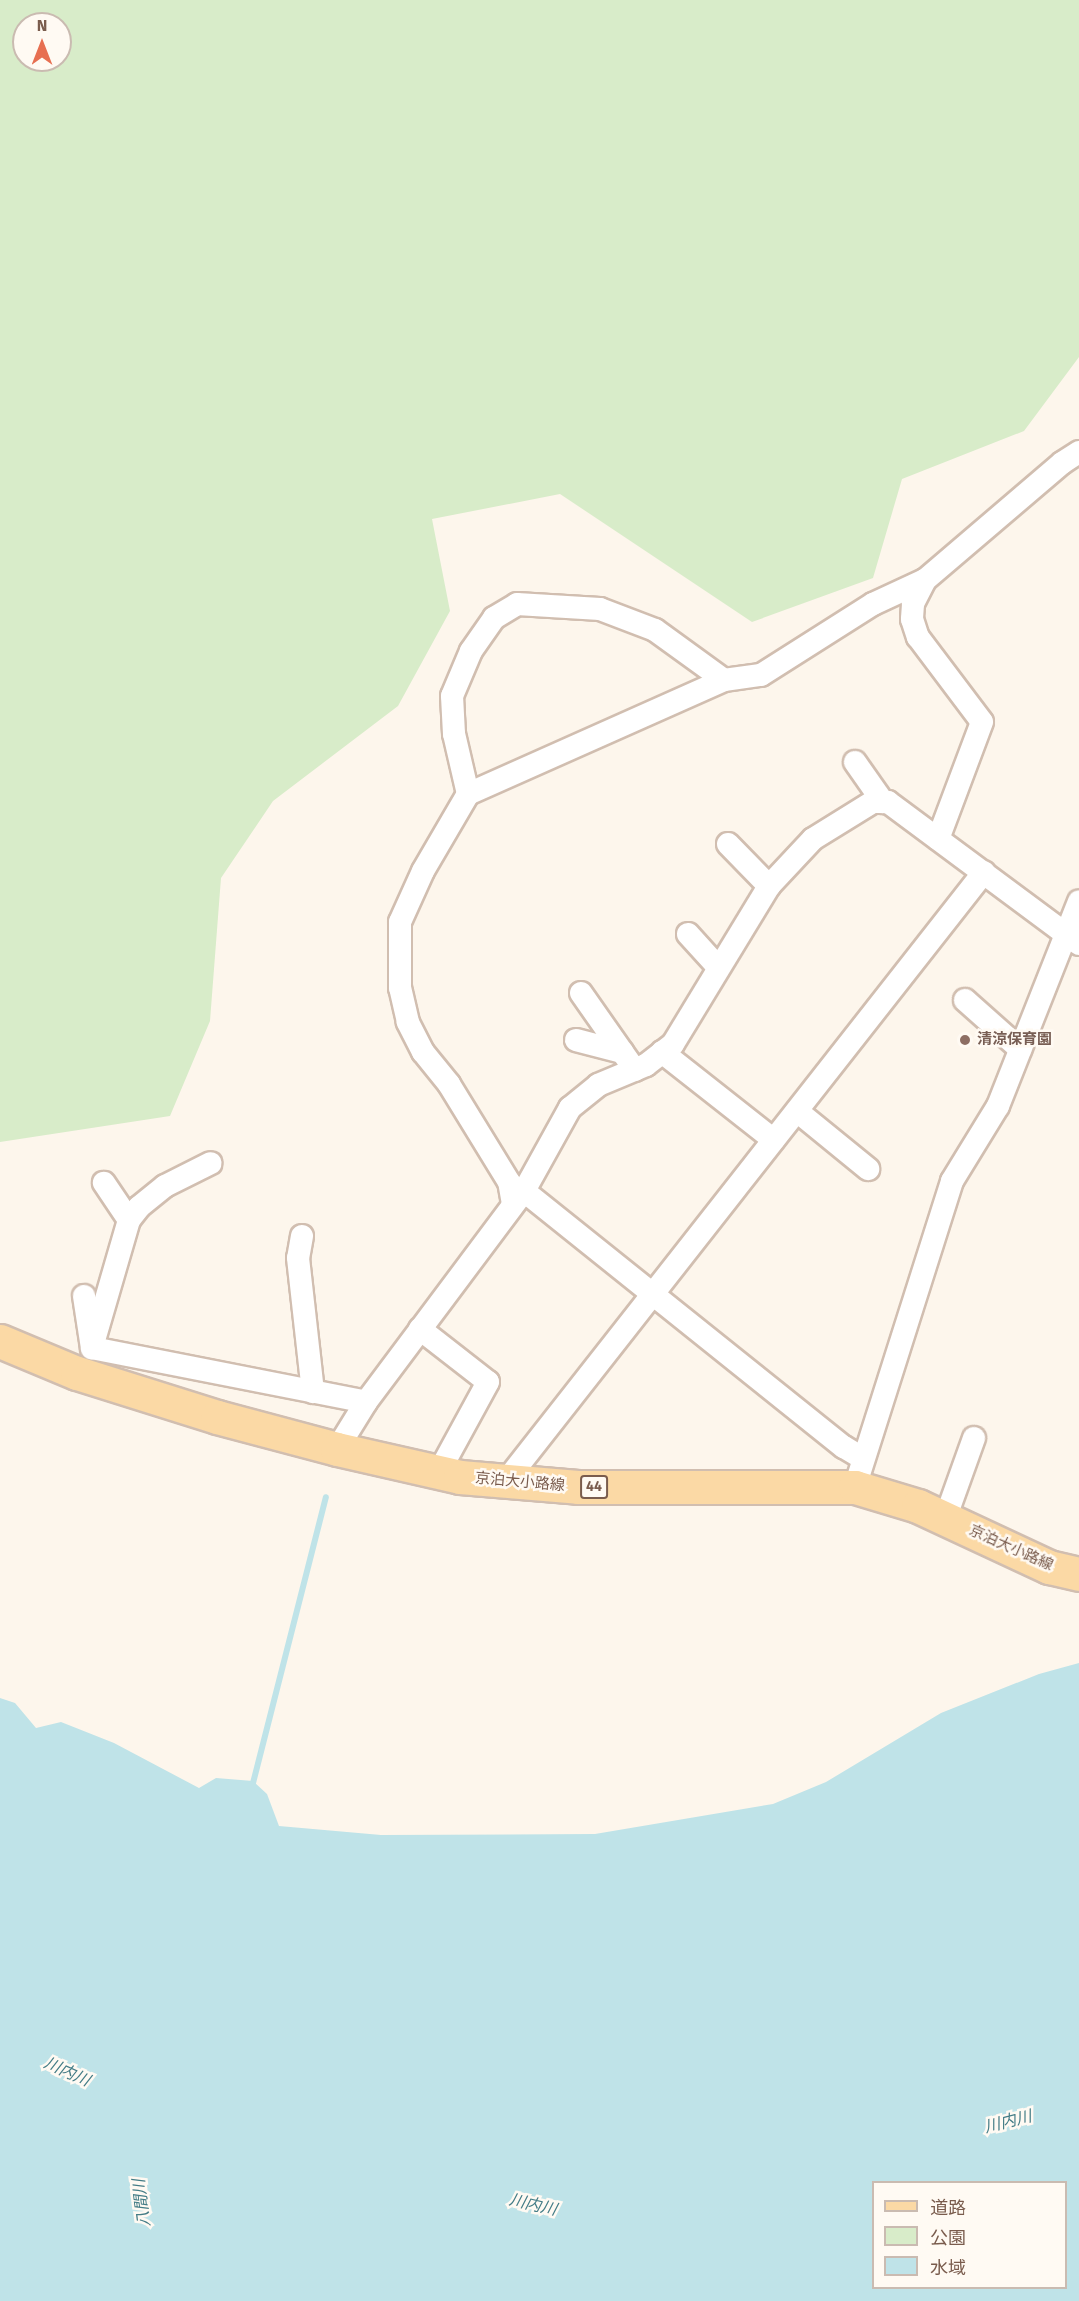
<!DOCTYPE html>
<html>
<head>
<meta charset="utf-8">
<style>
	body { margin:0 }
	#map { position:relative; width:1079px; height:2301px; overflow:hidden; background:#fdf6ec; font-family:"Fira Sans","Noto Sans JP",sans-serif }
	div>[style] { position:absolute }
	.green>* { inset:0; background:#d8ecc9 }
	.water>* { inset:0; background:#bfe3e8 }
	.stream>* { height:6px; margin:-3px; padding:0 3px; transform-origin:3px; border-radius:3px; background:#bfe3e8 }
	.roads { filter:drop-shadow(2px 0 #d1beb0) drop-shadow(-2px 0 #d1beb0) drop-shadow(0 2px #d1beb0) drop-shadow(0 -2px #d1beb0) }
	.minor>* { height:22px; margin:-11px; padding:0 11px; transform-origin:11px; border-radius:11px; background:#fff }
	.primary>* { height:33px; margin:-16.5px; padding:0 16.5px; transform-origin:16.5px; border-radius:16.5px; background:#fbd9a5 }
	.dots>* { width:16px; height:16px; translate:-50% -50%; box-sizing:border-box; border:3px solid #fffaf3; border-radius:50% }
	span { translate:-50% -50%; white-space:nowrap; text-align:center; line-height:1.15; -webkit-text-stroke:5px #fffaf3; paint-order:stroke }
	.shield-label span { padding:2px 4px; background:#fffaf3; border:2px solid; border-radius:4px; -webkit-text-stroke-width:0 }
	.shield-label { font-size:14px; color:#7a5c4d; font-weight:700 }
	.education-label { font-size:15px; color:#785e54; font-weight:700 }
	.left { translate:0 -50%; text-align:left }
	.street-label { font-size:15px; color:#7a5c4d }
	.water-label { font-size:16px; color:#437c86; font-style:italic }
	.legend { position:absolute; left:872px; top:2181px; width:195px; height:108px; box-sizing:border-box; background:#fffaf3; border:2px solid #cabbb1; margin:0; padding:8px 10px; list-style:none; font-size:18px; color:#7a5c4d }
	.legend li { display:flex; align-items:center; gap:12px; height:30px }
	.legend b { width:30px; border:2px solid #cabbb1 }
	.north { position:absolute; left:12px; top:12px; width:60px; height:60px; box-sizing:border-box; background:#fffaf3; border:2px solid #cabbb1; border-radius:50%; rotate:0deg; font-size:16px; font-weight:700; line-height:24px; text-align:center; color:#7a5c4d }
	.north::after { content:''; display:block; margin:auto; width:21px; height:27px; background:#e76f51; clip-path:polygon(50% 0,100% 100%,50% 72%,0 100%) }
</style>
</head>
<body>
<div id="map">
	<div class="green">
		<i style="clip-path:polygon(evenodd,0 0,1079px 0,1079px 357px,1024px 431px,902px 479px,873px 578px,752px 622px,560px 494px,432px 519px,450px 611px,398px 706px,273px 801px,221px 878px,210px 1021px,170px 1116px,0 1142px,0 0,24px 24px,60px 24px,60px 60px,24px 60px,24px 24px)"></i>
	</div>
	<div class="water">
		<i style="clip-path:polygon(evenodd,1079px 1663px,1079px 2301px,0 2301px,0 1698px,15px 1703px,36px 1728px,61px 1722px,114px 1743px,199px 1788px,216px 1778px,253px 1781px,267px 1794px,279px 1826px,381px 1835px,595px 1834px,773px 1804px,826px 1782px,941px 1713px,1039px 1674px,1079px 1663px,874px 2182px,1066px 2182px,1066px 2288px,874px 2288px,874px 2182px)"></i>
	</div>
	<div class="stream">
		<i style="left:252px;top:1787px;width:299px;rotate:-75.7deg"></i>
	</div>
	<div class="roads">
		<div class="minor">
			<i style="left:925px;top:580px;width:27px;rotate:117deg"></i>
			<i style="left:913px;top:604px;width:15px;rotate:94deg"></i>
			<i style="left:912px;top:619px;width:19px;rotate:72deg"></i>
			<i style="left:918px;top:637px;width:106px;rotate:53deg"></i>
			<i style="left:982px;top:722px;width:125px;rotate:110.6deg"></i>
			<i style="left:855px;top:762px;width:49px;rotate:55deg"></i>
			<i style="left:468px;top:794px;width:62px;rotate:-103.1deg"></i>
			<i style="left:454px;top:734px;width:38px;rotate:-93deg"></i>
			<i style="left:452px;top:696px;width:49px;rotate:-67.1deg"></i>
			<i style="left:471px;top:651px;width:40px;rotate:-55.1deg"></i>
			<i style="left:494px;top:618px;width:27px;rotate:-31deg"></i>
			<i style="left:517px;top:604px;width:83px;rotate:3.4deg"></i>
			<i style="left:600px;top:609px;width:59px;rotate:20.9deg"></i>
			<i style="left:655px;top:630px;width:85px;rotate:35.9deg"></i>
			<i style="left:728px;top:844px;width:59px;rotate:45.7deg"></i>
			<i style="left:688px;top:934px;width:45px;rotate:47.7deg"></i>
			<i style="left:581px;top:993px;width:94px;rotate:55deg"></i>
			<i style="left:965px;top:1000px;width:74px;rotate:41.7deg"></i>
			<i style="left:576px;top:1040px;width:48px;rotate:14.6deg"></i>
			<i style="left:662px;top:1052px;width:142px;rotate:38.2deg"></i>
			<i style="left:797px;top:1111px;width:92px;rotate:39.2deg"></i>
			<i style="left:524px;top:1191px;width:410px;rotate:38.7deg"></i>
			<i style="left:844px;top:1447px;width:21px;rotate:31deg"></i>
			<i style="left:513px;top:1204px;width:22px;rotate:-100deg"></i>
			<i style="left:509px;top:1182px;width:115px;rotate:-121.5deg"></i>
			<i style="left:449px;top:1084px;width:41px;rotate:-129.1deg"></i>
			<i style="left:423px;top:1052px;width:34px;rotate:-117deg"></i>
			<i style="left:408px;top:1022px;width:35px;rotate:-103deg"></i>
			<i style="left:400px;top:988px;width:66px;rotate:-90deg"></i>
			<i style="left:400px;top:922px;width:56px;rotate:-65.7deg"></i>
			<i style="left:423px;top:871px;width:89px;rotate:-59.7deg"></i>
			<i style="left:468px;top:794px;width:280px;rotate:-24deg"></i>
			<i style="left:724px;top:680px;width:37px;rotate:-8deg"></i>
			<i style="left:761px;top:675px;width:133px;rotate:-32.4deg"></i>
			<i style="left:873px;top:604px;width:57px;rotate:-24.8deg"></i>
			<i style="left:925px;top:580px;width:180px;rotate:-40.5deg"></i>
			<i style="left:1062px;top:463px;width:20px;rotate:-33deg"></i>
			<i style="left:129px;top:1220px;width:16px;rotate:-52deg"></i>
			<i style="left:139px;top:1207px;width:33px;rotate:-39deg"></i>
			<i style="left:165px;top:1186px;width:51px;rotate:-26.6deg"></i>
			<i style="left:302px;top:1236px;width:22px;rotate:100deg"></i>
			<i style="left:298px;top:1258px;width:135px;rotate:83.6deg"></i>
			<i style="left:84px;top:1296px;width:53px;rotate:81.3deg"></i>
			<i style="left:92px;top:1348px;width:279px;rotate:11.1deg"></i>
			<i style="left:420px;top:1329px;width:86px;rotate:37.9deg"></i>
			<i style="left:488px;top:1382px;width:102px;rotate:118.6deg"></i>
			<i style="left:95px;top:1337px;width:122px;rotate:-73.8deg"></i>
			<i style="left:129px;top:1220px;width:45px;rotate:-124deg"></i>
			<i style="left:337px;top:1449px;width:55px;rotate:-58.3deg"></i>
			<i style="left:366px;top:1402px;width:264px;rotate:-53.2deg"></i>
			<i style="left:524px;top:1191px;width:95px;rotate:-61deg"></i>
			<i style="left:570px;top:1108px;width:36px;rotate:-39deg"></i>
			<i style="left:598px;top:1085px;width:52px;rotate:-22.6deg"></i>
			<i style="left:646px;top:1065px;width:34px;rotate:-38deg"></i>
			<i style="left:673px;top:1044px;width:185px;rotate:-58.7deg"></i>
			<i style="left:769px;top:886px;width:64px;rotate:-46.9deg"></i>
			<i style="left:813px;top:839px;width:70px;rotate:-31.7deg"></i>
			<i style="left:873px;top:802px;width:15px"></i>
			<i style="left:888px;top:802px;width:238px;rotate:36.6deg"></i>
			<i style="left:506px;top:1481px;width:774px;rotate:-51.87deg"></i>
			<i style="left:855px;top:1487px;width:321px;rotate:-72.4deg"></i>
			<i style="left:952px;top:1181px;width:88px;rotate:-58.5deg"></i>
			<i style="left:998px;top:1106px;width:220px;rotate:-68.4deg"></i>
			<i style="left:945px;top:1519px;width:86px;rotate:-70.3deg"></i>
		</div>
		<div class="primary">
			<i style="left:0;top:1341px;width:83px;rotate:22.6deg"></i>
			<i style="left:77px;top:1373px;width:147px;rotate:17.4deg"></i>
			<i style="left:217px;top:1417px;width:124px;rotate:14.9deg"></i>
			<i style="left:337px;top:1449px;width:126px;rotate:12.8deg"></i>
			<i style="left:460px;top:1477px;width:118px;rotate:4.8deg"></i>
			<i style="left:578px;top:1487px;width:277px"></i>
			<i style="left:855px;top:1487px;width:66px;rotate:16.8deg"></i>
			<i style="left:918px;top:1506px;width:145px;rotate:25deg"></i>
			<i style="left:1049px;top:1567px;width:31px;rotate:13deg"></i>
		</div>
	</div>
	<div class="dots">
		<i style="left:965px;top:1040px;background:#8d6e63"></i>
	</div>
	<div class="shield-label">
		<span style="left:594px;top:1487px">44</span>
	</div>
	<div class="education-label">
		<span class="left" style="left:977px;top:1040px">清涼保育園</span>
	</div>
	<div class="street-label">
		<span style="left:520px;top:1482px;rotate:5deg">京泊大小路線</span>
		<span style="left:1011px;top:1548px;rotate:24deg">京泊大小路線</span>
	</div>
	<div class="water-label">
		<span style="left:67px;top:2072px;rotate:24deg">川内川</span>
		<span style="left:1008px;top:2122px;rotate:-14deg">川内川</span>
		<span style="left:142px;top:2203px;rotate:-97deg">八間川</span>
		<span style="left:533px;top:2205px;rotate:13deg">川内川</span>
	</div>
	<ul class="legend">
	<li><b style="height:8px;background:#fbd9a5"></b>道路</li>
	<li><b style="height:16px;background:#d8ecc9"></b>公園</li>
	<li><b style="height:16px;background:#bfe3e8"></b>水域</li>
	</ul>
	<div class="north">N</div>
</div>
</body>
</html>
